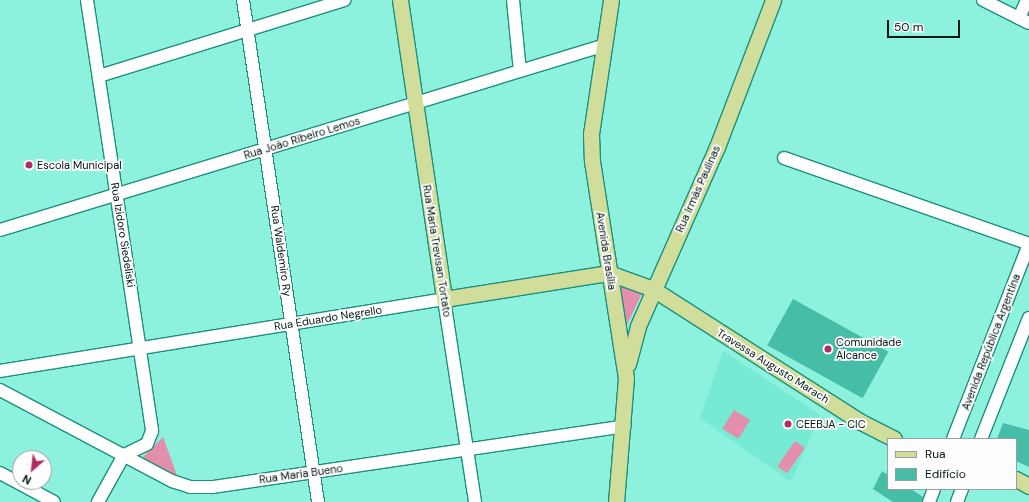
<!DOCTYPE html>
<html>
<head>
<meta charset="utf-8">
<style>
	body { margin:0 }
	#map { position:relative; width:1029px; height:502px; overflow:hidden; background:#8df2dd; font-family:"DM Sans",sans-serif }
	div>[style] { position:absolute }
	.built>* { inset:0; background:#77ead3 }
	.green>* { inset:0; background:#e38eaa; transform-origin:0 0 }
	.building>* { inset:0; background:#45bda7; transform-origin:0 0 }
	.roads { filter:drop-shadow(1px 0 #1c8f7d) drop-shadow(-1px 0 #1c8f7d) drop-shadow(0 1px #1c8f7d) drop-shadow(0 -1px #1c8f7d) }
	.minor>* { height:12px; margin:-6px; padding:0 6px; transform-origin:6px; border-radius:6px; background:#fff }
	.major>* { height:15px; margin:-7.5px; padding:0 7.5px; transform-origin:7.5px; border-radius:7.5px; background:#d1dd9a }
	.dots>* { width:11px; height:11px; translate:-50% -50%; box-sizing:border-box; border:2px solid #fdfdfd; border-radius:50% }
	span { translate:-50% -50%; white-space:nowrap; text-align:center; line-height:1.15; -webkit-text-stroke:3.5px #fdfdfd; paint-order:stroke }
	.street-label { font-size:11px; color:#011511 }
	.poi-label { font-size:11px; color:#011511 }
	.left { translate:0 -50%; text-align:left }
	.legend { position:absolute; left:887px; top:438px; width:130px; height:52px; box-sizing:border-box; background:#fdfdfd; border:1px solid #98a09f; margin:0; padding:5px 7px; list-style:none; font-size:12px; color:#011511 }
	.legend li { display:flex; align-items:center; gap:8px; height:20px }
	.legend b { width:20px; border:1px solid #98a09f }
	.north { position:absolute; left:12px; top:450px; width:40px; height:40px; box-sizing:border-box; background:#fdfdfd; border:1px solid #98a09f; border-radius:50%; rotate:208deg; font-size:11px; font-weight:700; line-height:16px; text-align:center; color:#011511 }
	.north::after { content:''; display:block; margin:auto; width:14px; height:18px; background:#b42a67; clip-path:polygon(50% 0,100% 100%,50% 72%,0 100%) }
	.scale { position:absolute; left:887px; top:20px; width:73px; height:18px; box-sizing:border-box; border:2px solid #011511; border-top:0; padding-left:5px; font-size:12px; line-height:14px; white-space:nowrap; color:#011511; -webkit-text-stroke:3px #fdfdfd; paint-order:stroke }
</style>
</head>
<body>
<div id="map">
	<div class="built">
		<i style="clip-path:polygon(723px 351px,820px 415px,791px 482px,700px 418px)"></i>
	</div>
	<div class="green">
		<i style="clip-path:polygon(619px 283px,643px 291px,626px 327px)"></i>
		<i style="left:734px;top:410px;width:19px;height:22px;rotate:32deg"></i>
		<i style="clip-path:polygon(163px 437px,178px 478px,141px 459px)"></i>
		<i style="left:795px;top:441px;width:12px;height:31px;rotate:35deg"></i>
	</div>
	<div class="building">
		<i style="left:793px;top:299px;width:109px;height:53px;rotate:29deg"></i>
		<i style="clip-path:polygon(1003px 423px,1029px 430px,1029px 467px,1016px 461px,1016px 439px,997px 439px)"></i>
		<i style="clip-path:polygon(882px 471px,888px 475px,888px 489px,911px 489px,923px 497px,922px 502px,893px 502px,873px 489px)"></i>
	</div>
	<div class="roads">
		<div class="minor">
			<i style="left:87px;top:0;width:436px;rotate:81.4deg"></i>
			<i style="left:152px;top:431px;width:14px;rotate:111deg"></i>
			<i style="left:147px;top:444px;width:25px;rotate:154deg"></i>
			<i style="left:124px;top:455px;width:54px;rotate:119deg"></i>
			<i style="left:243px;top:0;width:508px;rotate:81.5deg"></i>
			<i style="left:513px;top:0;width:71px;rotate:84.4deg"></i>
			<i style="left:983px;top:0;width:51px;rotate:26.6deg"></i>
			<i style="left:1019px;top:18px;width:20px;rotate:-66deg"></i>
			<i style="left:99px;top:76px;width:257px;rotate:-17.2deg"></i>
			<i style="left:784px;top:158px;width:260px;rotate:19.3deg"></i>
			<i style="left:0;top:230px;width:633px;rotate:-17deg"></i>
			<i style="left:0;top:371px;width:450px;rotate:-9.2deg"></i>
			<i style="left:444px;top:299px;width:205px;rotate:81.3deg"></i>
			<i style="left:0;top:390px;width:195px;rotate:27.9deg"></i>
			<i style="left:172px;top:481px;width:19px;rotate:18deg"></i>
			<i style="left:190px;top:487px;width:23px"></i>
			<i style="left:213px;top:487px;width:416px;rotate:-8.4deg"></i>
			<i style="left:953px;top:439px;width:209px;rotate:-68.7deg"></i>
			<i style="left:981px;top:439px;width:130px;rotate:-68.4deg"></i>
			<i style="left:0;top:473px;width:61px;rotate:28.2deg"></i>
			<i style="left:929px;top:502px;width:14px;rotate:-69deg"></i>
			<i style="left:957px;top:502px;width:14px;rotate:-69deg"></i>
		</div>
		<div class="major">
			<i style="left:400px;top:0;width:302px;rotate:81.6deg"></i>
			<i style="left:444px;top:299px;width:167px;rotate:-9deg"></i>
			<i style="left:609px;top:273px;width:47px;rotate:20deg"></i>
			<i style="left:653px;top:289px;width:247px;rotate:32.6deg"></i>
			<i style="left:861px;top:422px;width:37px;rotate:27deg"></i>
			<i style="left:611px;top:0;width:135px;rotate:98.5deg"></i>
			<i style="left:591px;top:134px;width:27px;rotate:88deg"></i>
			<i style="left:592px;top:161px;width:220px;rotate:81.1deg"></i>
			<i style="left:626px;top:378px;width:124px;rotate:94.6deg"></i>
			<i style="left:628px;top:364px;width:39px;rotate:-75deg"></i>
			<i style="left:638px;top:326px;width:196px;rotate:-66.2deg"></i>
			<i style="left:717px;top:147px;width:157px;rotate:-69.1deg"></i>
			<i style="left:1016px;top:479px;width:15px;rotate:28deg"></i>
		</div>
	</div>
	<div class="dots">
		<i style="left:29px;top:165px;background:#b42a67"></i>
		<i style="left:828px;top:349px;background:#b42a67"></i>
		<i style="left:788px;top:424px;background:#b42a67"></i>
	</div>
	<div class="street-label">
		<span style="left:302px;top:138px;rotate:-17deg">Rua João Ribeiro Lemos</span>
		<span style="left:698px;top:189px;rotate:-66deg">Rua Irmãs Paulinas</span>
		<span style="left:123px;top:235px;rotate:81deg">Rua Izidoro Siedeliski</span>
		<span style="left:281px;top:251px;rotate:82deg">Rua Waldemiro Ry</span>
		<span style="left:437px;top:251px;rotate:81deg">Rua Maria Trevisan Tortato</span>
		<span style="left:606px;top:251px;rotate:81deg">Avenida Brasília</span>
		<span style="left:328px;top:318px;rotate:-9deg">Rua Eduardo Negrello</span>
		<span style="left:991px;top:342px;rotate:-69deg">Avenida República Argentina</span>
		<span style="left:773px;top:366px;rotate:32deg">Travessa Augusto Marach</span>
		<span style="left:301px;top:474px;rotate:-8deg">Rua Maria Bueno</span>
	</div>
	<div class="poi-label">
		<span class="left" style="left:37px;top:165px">Escola Municipal</span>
		<span class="left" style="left:836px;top:349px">Comunidade<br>Alcance</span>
		<span class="left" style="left:796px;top:424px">CEEBJA - CIC</span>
	</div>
	<ul class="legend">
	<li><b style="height:5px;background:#d1dd9a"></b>Rua</li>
	<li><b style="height:11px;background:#45bda7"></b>Edifício</li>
	</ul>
	<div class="north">N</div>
	<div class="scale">50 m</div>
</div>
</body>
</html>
